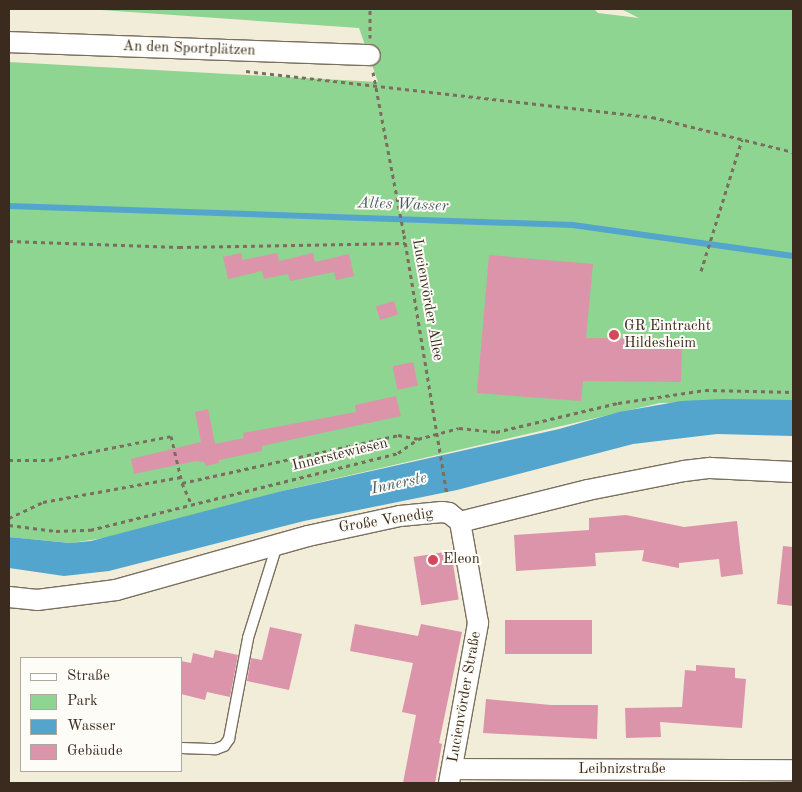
<!DOCTYPE html>
<html>
<head>
<meta charset="utf-8">
<style>
	body { margin:0 }
	#map { position:relative; width:802px; height:792px; overflow:hidden; background:#f2edd8; font-family:"Old Standard TT",serif }
	div>[style] { position:absolute }
	.green>* { inset:0; background:#8dd590 }
	.water>* { inset:0; background:#53a5ce }
	.stream>* { height:5.5px; margin:-2.75px; padding:0 2.75px; transform-origin:2.75px; border-radius:2.75px; background:#53a5ce }
	.building>* { inset:0; background:#dc94ab; transform-origin:0 0 }
	.path>* { height:3px; margin-top:-1.5px; transform-origin:0; background:repeating-linear-gradient(90deg,#7b6e5f 0 4px,transparent 0 8px) }
	.roads { filter:drop-shadow(1px 0 #7b6e5f) drop-shadow(-1px 0 #7b6e5f) drop-shadow(0 1px #7b6e5f) drop-shadow(0 -1px #7b6e5f) }
	.lane>* { height:10px; margin:-5px; padding:0 5px; transform-origin:5px; border-radius:5px; background:#fff }
	.street>* { height:20px; margin:-10px; padding:0 10px; transform-origin:10px; border-radius:10px; background:#fff }
	.dots>* { width:14px; height:14px; translate:-50% -50%; box-sizing:border-box; border:2px solid #fdfcf7; border-radius:50% }
	span { translate:-50% -50%; white-space:nowrap; text-align:center; line-height:1.15; -webkit-text-stroke:4px #fdfcf7; paint-order:stroke }
	.street-label { font-size:15px; color:#3b2a1e }
	.poi-label { font-size:15px; color:#3b2a1e }
	.left { translate:0 -50%; text-align:left }
	.water-label { font-size:16px; color:#455b64; font-style:italic }
	.frame { position:absolute; inset:0; border:10px solid #3b2a1e; pointer-events:none }
	.legend { position:absolute; left:20px; top:657px; width:162px; height:115px; box-sizing:border-box; background:#fdfcf7; border:1px solid #afa8a0; margin:0; padding:6px 9px; list-style:none; font-size:15px; color:#3b2a1e }
	.legend li { display:flex; align-items:center; gap:10px; height:25px }
	.legend b { width:25px; border:1px solid #afa8a0 }
</style>
</head>
<body>
<div id="map">
	<div class="green">
		<i style="clip-path:polygon(87px 9px,594px 9px,598px 13px,639px 18px,621px 9px,793px 9px,793px 400px,660px 403px,282px 491px,124px 535px,71px 543px,9px 537px,9px 62px,378px 82px,359px 28px)"></i>
	</div>
	<div class="water">
		<i style="clip-path:polygon(723px 399px,793px 400px,793px 436px,717px 434px,633px 444px,457px 490px,304px 521px,109px 571px,64px 576px,9px 568px,9px 537px,70px 543px,91px 541px,282px 491px,559px 429px,619px 412px,681px 401px)"></i>
	</div>
	<div class="stream">
		<i style="left:9px;top:206px;width:564px;rotate:1.93deg"></i>
		<i style="left:573px;top:225px;width:222px;rotate:8deg"></i>
	</div>
	<div class="building">
		<i style="clip-path:polygon(241px 253px,242px 260px,277px 253px,279px 261px,313px 253px,315px 262px,349px 254px,354px 276px,336px 280px,334px 272px,290px 281px,288px 274px,264px 279px,262px 271px,228px 279px,223px 257px)"></i>
		<i style="clip-path:polygon(489px 255px,593px 264px,586px 338px,682px 339px,681px 382px,583px 381px,581px 401px,477px 393px)"></i>
		<i style="left:394px;top:301px;width:14px;height:19px;rotate:73deg"></i>
		<i style="left:413px;top:362px;width:24px;height:21px;rotate:78deg"></i>
		<i style="clip-path:polygon(396px 396px,401px 416px,262px 446px,262px 451px,219px 460px,219px 463px,206px 466px,204px 462px,196px 461px,134px 474px,131px 459px,201px 442px,195px 412px,208px 409px,215px 444px,244px 438px,243px 433px,356px 412px,355px 405px)"></i>
		<i style="clip-path:polygon(626px 515px,684px 527px,737px 521px,743px 574px,721px 577px,719px 559px,679px 563px,679px 568px,642px 561px,644px 550px,595px 553px,596px 566px,516px 571px,514px 535px,589px 530px,589px 518px)"></i>
		<i style="clip-path:polygon(783px 546px,793px 547px,793px 606px,777px 604px)"></i>
		<i style="left:451px;top:551px;width:49px;height:38px;rotate:81deg"></i>
		<i style="left:505px;top:620px;width:87px;height:34px"></i>
		<i style="clip-path:polygon(355px 624px,418px 636px,421px 624px,462px 632px,439px 743px,442px 744px,435px 783px,403px 783px,416px 715px,402px 712px,413px 663px,350px 651px)"></i>
		<i style="clip-path:polygon(270px 627px,302px 634px,289px 690px,247px 681px,251px 658px,262px 660px)"></i>
		<i style="clip-path:polygon(215px 650px,238px 655px,230px 697px,207px 692px,205px 700px,181px 694px,181px 661px,191px 663px,193px 653px,213px 658px)"></i>
		<i style="clip-path:polygon(696px 665px,735px 668px,735px 678px,746px 679px,742px 728px,660px 722px,661px 737px,626px 738px,625px 708px,682px 707px,685px 670px,696px 671px)"></i>
		<i style="clip-path:polygon(486px 699px,551px 705px,598px 705px,597px 739px,483px 733px)"></i>
	</div>
	<div class="path">
		<i style="left:370px;top:38px;width:29px;rotate:-90deg"></i>
		<i style="left:246px;top:71px;width:409px;rotate:6.5deg"></i>
		<i style="left:652px;top:117px;width:145px;rotate:13.9deg"></i>
		<i style="left:373px;top:72px;width:166px;rotate:79.2deg"></i>
		<i style="left:404px;top:235px;width:263px;rotate:80.6deg"></i>
		<i style="left:9px;top:241px;width:170px;rotate:2deg"></i>
		<i style="left:179px;top:247px;width:226px;rotate:-1deg"></i>
		<i style="left:701px;top:271px;width:138px;rotate:-72.7deg"></i>
		<i style="left:9px;top:460px;width:40px"></i>
		<i style="left:49px;top:460px;width:124px;rotate:-11.1deg"></i>
		<i style="left:171px;top:436px;width:48px;rotate:76.8deg"></i>
		<i style="left:182px;top:483px;width:221px;rotate:-12.5deg"></i>
		<i style="left:398px;top:435px;width:20px;rotate:11deg"></i>
		<i style="left:182px;top:483px;width:22px;rotate:66deg"></i>
		<i style="left:9px;top:518px;width:38px;rotate:-25deg"></i>
		<i style="left:43px;top:502px;width:140px;rotate:-10.3deg"></i>
		<i style="left:9px;top:525px;width:47px;rotate:7.3deg"></i>
		<i style="left:56px;top:531px;width:34px;rotate:-2deg"></i>
		<i style="left:90px;top:530px;width:317px;rotate:-14deg"></i>
		<i style="left:398px;top:453px;width:24px;rotate:-35deg"></i>
		<i style="left:418px;top:439px;width:42px;rotate:-15deg"></i>
		<i style="left:459px;top:428px;width:37px;rotate:6deg"></i>
		<i style="left:496px;top:432px;width:125px;rotate:-13.4deg"></i>
		<i style="left:618px;top:403px;width:88px;rotate:-8.5deg"></i>
		<i style="left:705px;top:390px;width:88px;rotate:1.3deg"></i>
	</div>
	<div class="roads">
		<div class="lane">
			<i style="left:181px;top:748px;width:35px;rotate:2deg"></i>
			<i style="left:216px;top:749px;width:9px;rotate:-21deg"></i>
			<i style="left:224px;top:746px;width:9px;rotate:-54deg"></i>
			<i style="left:229px;top:739px;width:103px;rotate:-79.3deg"></i>
			<i style="left:248px;top:638px;width:97px;rotate:-72.7deg"></i>
		</div>
		<div class="street">
			<i style="left:9px;top:42px;width:361px;rotate:2.1deg"></i>
			<i style="left:460px;top:522px;width:132px;rotate:-14deg"></i>
			<i style="left:588px;top:490px;width:98px;rotate:-11.2deg"></i>
			<i style="left:684px;top:471px;width:26px;rotate:-7deg"></i>
			<i style="left:710px;top:468px;width:83px;rotate:2.8deg"></i>
			<i style="left:9px;top:597px;width:28px;rotate:6deg"></i>
			<i style="left:37px;top:600px;width:80px;rotate:-7.2deg"></i>
			<i style="left:116px;top:590px;width:199px;rotate:-15.7deg"></i>
			<i style="left:308px;top:536px;width:94px;rotate:-12.3deg"></i>
			<i style="left:400px;top:516px;width:42px;rotate:-5.4deg"></i>
			<i style="left:442px;top:512px;width:7px;rotate:8deg"></i>
			<i style="left:449px;top:513px;width:14px;rotate:39deg"></i>
			<i style="left:452px;top:769px;width:341px;rotate:0.2deg"></i>
			<i style="left:449px;top:783px;width:163px;rotate:-79.7deg"></i>
			<i style="left:478px;top:623px;width:103px;rotate:-100.1deg"></i>
		</div>
	</div>
	<div class="dots">
		<i style="left:614px;top:335px;background:#d1495b"></i>
		<i style="left:433px;top:560px;background:#d1495b"></i>
	</div>
	<div class="street-label">
		<span style="left:189px;top:49px;rotate:2deg">An den Sportplätzen</span>
		<span style="left:427px;top:300px;rotate:80deg">Lucienvörder Allee</span>
		<span style="left:340px;top:455px;rotate:-14deg">Innerstewiesen</span>
		<span style="left:386px;top:521px;rotate:-9deg">Große Venedig</span>
		<span style="left:465px;top:697px;rotate:-80deg">Lucienvörder Straße</span>
		<span style="left:622px;top:770px">Leibnizstraße</span>
	</div>
	<div class="poi-label">
		<span class="left" style="left:624px;top:335px">GR Eintracht<br>Hildesheim</span>
		<span class="left" style="left:443px;top:560px">Eleon</span>
	</div>
	<div class="water-label">
		<span style="left:403px;top:205px;rotate:2deg">Altes Wasser</span>
		<span style="left:399px;top:484px;rotate:-12deg">Innerste</span>
	</div>
	<div class="frame"></div>
	<ul class="legend">
	<li><b style="height:6px;background:#fff"></b>Straße</li>
	<li><b style="height:14px;background:#8dd590"></b>Park</li>
	<li><b style="height:14px;background:#53a5ce"></b>Wasser</li>
	<li><b style="height:14px;background:#dc94ab"></b>Gebäude</li>
	</ul>
</div>
</body>
</html>
